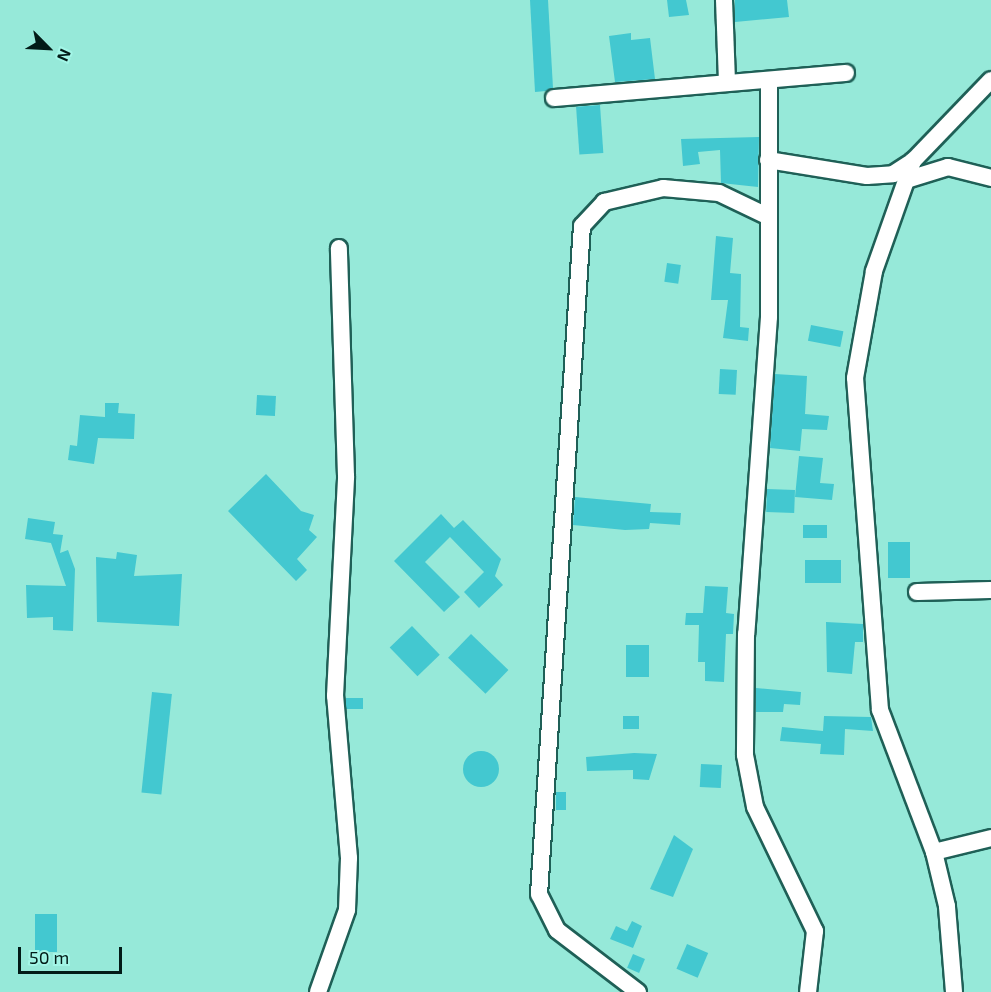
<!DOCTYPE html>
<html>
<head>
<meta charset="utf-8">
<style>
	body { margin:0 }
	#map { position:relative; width:991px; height:992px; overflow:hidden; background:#96e9d9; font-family:"Exo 2",sans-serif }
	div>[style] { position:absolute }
	.building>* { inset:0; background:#43c8d0; transform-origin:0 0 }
	.round { border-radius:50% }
	.roads { filter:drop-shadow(2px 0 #1f6057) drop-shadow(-2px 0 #1f6057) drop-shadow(0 2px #1f6057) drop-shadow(0 -2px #1f6057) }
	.minor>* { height:16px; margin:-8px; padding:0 8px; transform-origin:8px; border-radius:8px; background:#fff }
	span { translate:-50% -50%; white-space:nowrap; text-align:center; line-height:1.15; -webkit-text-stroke:4.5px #a3f6e7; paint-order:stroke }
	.north { position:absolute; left:18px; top:18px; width:60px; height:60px; -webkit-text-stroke:4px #a3f6e7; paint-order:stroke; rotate:114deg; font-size:16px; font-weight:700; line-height:24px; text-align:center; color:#021b17 }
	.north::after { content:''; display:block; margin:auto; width:21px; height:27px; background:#021b17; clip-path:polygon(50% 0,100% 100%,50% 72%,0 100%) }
	.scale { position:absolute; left:18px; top:947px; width:104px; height:27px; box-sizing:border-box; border:3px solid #021b17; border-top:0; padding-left:8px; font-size:18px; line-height:21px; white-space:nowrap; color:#021b17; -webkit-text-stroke:4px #a3f6e7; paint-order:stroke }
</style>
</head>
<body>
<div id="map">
	<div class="building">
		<i style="clip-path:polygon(530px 0,548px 0,553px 88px,546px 91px,535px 92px)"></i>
		<i style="clip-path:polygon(667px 0,686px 0,689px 15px,669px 17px)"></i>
		<i style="clip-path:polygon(735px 0,787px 0,789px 17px,735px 22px)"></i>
		<i style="clip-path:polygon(631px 33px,631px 40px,650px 38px,655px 79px,615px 82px,609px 36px)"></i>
		<i style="left:600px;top:105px;width:48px;height:24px;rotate:86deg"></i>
		<i style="clip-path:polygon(759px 137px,758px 187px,721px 183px,720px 150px,698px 152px,700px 164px,683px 166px,681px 139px)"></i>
		<i style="clip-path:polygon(716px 236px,733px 238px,730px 273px,741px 274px,740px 327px,749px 328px,748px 341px,723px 338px,728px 300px,711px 300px)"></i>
		<i style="left:667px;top:263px;width:14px;height:19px;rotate:8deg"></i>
		<i style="left:811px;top:325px;width:33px;height:16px;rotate:11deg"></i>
		<i style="left:720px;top:369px;width:17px;height:25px;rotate:3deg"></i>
		<i style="clip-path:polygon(775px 374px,807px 376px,805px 414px,829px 416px,827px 430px,802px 429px,800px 451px,770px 448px)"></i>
		<i style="left:257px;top:395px;width:19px;height:20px;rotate:3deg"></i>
		<i style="clip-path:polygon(105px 403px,119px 403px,118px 413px,135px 414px,134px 439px,98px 438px,94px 464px,68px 460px,70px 445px,77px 446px,80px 415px,105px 417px)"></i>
		<i style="clip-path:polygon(799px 456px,823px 458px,820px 483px,834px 484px,832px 500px,795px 497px)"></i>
		<i style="clip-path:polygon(266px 474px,301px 511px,314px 515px,309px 530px,317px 537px,297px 559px,307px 570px,296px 581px,228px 511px)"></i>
		<i style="left:767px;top:489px;width:28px;height:23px;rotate:2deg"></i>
		<i style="clip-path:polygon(575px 497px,651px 504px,650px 512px,681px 513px,680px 525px,650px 523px,649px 529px,625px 530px,573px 525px)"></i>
		<i style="clip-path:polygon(441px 514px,454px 528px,463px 520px,501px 559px,495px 576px,503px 585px,479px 608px,464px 592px,484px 572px,450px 537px,425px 562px,460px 597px,444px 612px,394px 561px)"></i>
		<i style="clip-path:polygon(28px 518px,55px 522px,53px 534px,63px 535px,60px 553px,68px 550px,75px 569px,73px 631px,53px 630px,53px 617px,27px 618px,26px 585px,66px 586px,51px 543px,25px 539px)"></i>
		<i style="left:803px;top:525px;width:24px;height:13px"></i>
		<i style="left:910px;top:542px;width:36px;height:22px;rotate:90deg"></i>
		<i style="clip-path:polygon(117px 552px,137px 555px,134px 576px,182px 574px,179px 626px,97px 622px,96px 557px,116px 559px)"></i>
		<i style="left:841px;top:560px;width:23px;height:36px;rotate:90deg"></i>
		<i style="clip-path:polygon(705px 586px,728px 587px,726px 613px,734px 614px,733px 634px,726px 634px,724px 682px,705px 681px,705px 662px,698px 662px,699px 625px,685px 625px,686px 613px,703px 613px)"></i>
		<i style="clip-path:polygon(826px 622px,863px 624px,863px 642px,855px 642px,852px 674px,827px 672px)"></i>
		<i style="left:412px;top:626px;width:40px;height:31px;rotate:46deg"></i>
		<i style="left:471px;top:634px;width:52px;height:33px;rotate:44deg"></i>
		<i style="left:626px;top:645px;width:23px;height:32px"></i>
		<i style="clip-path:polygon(756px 688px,801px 692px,800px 705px,784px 704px,783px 712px,756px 712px)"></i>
		<i style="left:152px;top:692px;width:20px;height:101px;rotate:6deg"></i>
		<i style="left:346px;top:698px;width:17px;height:11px"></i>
		<i style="left:623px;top:716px;width:16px;height:13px"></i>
		<i style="clip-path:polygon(824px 716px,871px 717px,873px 731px,845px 729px,844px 755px,820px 754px,821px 744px,780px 741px,782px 727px,823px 731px)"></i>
		<i class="round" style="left:463px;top:751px;width:36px;height:36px"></i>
		<i style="clip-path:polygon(634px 753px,657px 754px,649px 780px,633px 779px,633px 770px,587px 771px,586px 757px)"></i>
		<i style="left:701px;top:764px;width:21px;height:23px;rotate:3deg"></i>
		<i style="left:556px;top:792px;width:10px;height:18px"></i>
		<i style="clip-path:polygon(674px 835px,693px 849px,673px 897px,650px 889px)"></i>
		<i style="left:35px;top:914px;width:22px;height:38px"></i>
		<i style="clip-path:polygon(632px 921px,642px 926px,633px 948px,610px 939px,616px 926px,627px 931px)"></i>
		<i style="left:687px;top:944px;width:23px;height:27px;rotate:23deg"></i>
		<i style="left:633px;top:954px;width:13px;height:15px;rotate:23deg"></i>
	</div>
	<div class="roads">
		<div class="minor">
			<i style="left:724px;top:0;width:83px;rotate:87.9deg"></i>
			<i style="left:769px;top:80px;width:237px;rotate:90deg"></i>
			<i style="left:769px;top:317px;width:318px;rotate:94.1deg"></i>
			<i style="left:746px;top:634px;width:121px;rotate:90.5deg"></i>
			<i style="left:745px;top:755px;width:53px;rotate:79.1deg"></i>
			<i style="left:755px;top:807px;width:138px;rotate:64.2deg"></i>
			<i style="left:815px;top:931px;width:61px;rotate:96.5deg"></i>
			<i style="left:554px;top:98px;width:293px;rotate:-4.9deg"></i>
			<i style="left:768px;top:160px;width:100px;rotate:9.2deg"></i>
			<i style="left:867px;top:176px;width:26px;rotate:-4deg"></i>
			<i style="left:893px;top:174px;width:24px;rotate:-33deg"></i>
			<i style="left:906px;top:180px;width:44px;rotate:-17.2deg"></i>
			<i style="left:948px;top:167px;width:44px;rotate:14.3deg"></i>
			<i style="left:917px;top:592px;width:74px;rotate:-1.5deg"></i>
			<i style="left:934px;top:852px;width:59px;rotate:-13.8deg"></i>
			<i style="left:318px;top:992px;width:87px;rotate:-70.5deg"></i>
			<i style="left:347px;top:910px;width:52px;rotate:-87.8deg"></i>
			<i style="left:349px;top:858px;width:163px;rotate:-94.9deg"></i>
			<i style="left:335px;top:696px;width:220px;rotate:-87.1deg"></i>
			<i style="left:346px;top:476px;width:228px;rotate:-91.8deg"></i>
			<i style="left:638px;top:992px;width:102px;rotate:-142.6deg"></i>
			<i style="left:557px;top:930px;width:40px;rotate:-116.6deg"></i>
			<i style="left:539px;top:894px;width:669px;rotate:-86.32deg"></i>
			<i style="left:582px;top:226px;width:33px;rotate:-47deg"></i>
			<i style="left:604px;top:202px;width:61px;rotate:-13.3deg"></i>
			<i style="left:663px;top:188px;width:56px;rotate:5.1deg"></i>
			<i style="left:719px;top:193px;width:55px;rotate:25.6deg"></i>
			<i style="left:954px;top:992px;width:86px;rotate:-94.7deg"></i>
			<i style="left:947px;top:906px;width:56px;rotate:-103.5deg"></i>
			<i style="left:934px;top:852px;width:152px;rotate:-110.8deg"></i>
			<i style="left:880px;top:710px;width:333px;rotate:-94.3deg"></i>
			<i style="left:855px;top:378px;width:109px;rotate:-79.9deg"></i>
			<i style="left:874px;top:271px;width:117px;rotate:-70.5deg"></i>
			<i style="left:913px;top:161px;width:112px;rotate:-46.1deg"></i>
		</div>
	</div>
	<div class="north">N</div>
	<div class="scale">50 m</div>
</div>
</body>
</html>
